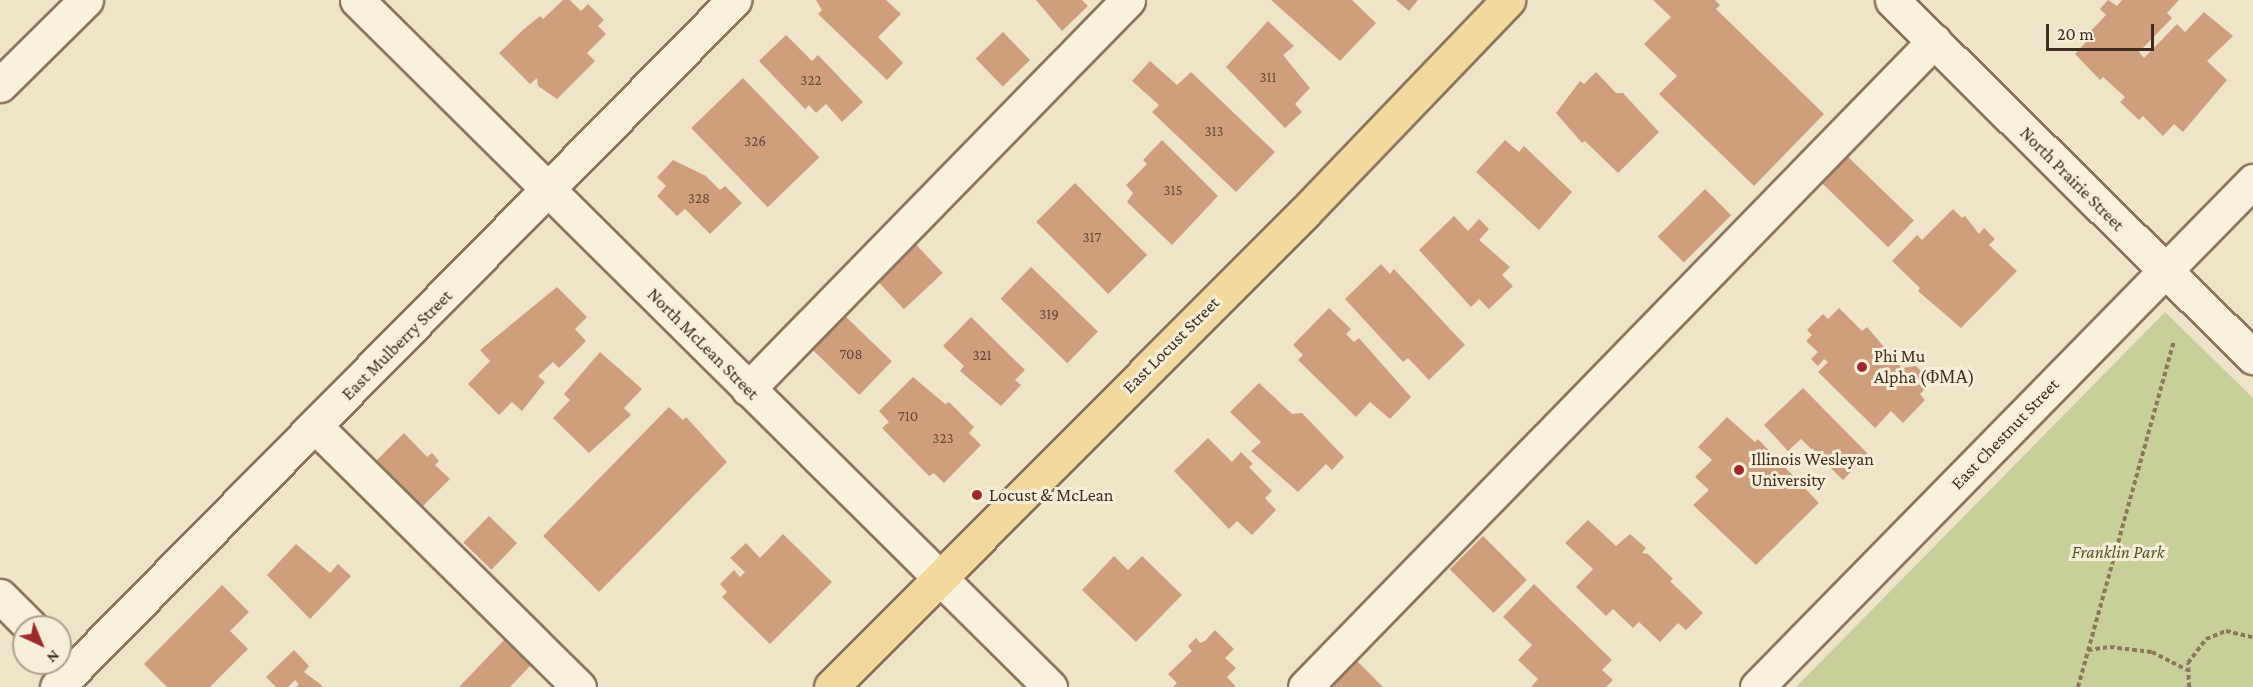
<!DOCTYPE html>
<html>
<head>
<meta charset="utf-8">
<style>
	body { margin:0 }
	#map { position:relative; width:2253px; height:687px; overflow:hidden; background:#f0e4c8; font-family:"Crimson Pro",serif }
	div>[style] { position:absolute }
	.green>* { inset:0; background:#c9cf9b }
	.building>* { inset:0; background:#cf9f7d; transform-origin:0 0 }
	.path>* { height:4px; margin-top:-2px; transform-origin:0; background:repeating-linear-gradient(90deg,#8d765c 0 4.5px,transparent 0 7.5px) }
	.roads { filter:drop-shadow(2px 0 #8d765c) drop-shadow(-2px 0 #8d765c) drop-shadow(0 2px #8d765c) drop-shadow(0 -2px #8d765c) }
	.minor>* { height:33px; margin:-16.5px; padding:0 16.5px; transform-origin:16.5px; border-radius:16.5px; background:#faf1dc }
	.major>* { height:33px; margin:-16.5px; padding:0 16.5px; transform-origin:16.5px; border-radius:16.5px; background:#f3d9a0 }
	.dots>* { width:16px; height:16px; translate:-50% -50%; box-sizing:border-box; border:3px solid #f7eed8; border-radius:50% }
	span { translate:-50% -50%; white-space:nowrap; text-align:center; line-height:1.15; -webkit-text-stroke:6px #f7eed8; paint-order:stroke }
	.number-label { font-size:15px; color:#624a37 }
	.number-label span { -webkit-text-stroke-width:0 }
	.street-label { font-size:18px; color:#3d2e20 }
	.poi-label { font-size:18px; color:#3d2e20 }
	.left { translate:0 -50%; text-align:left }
	.park-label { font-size:18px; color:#4d5a26; font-style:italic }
	.north { position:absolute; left:12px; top:615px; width:60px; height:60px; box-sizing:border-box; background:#f7eed8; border:2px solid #ada18e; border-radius:50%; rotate:136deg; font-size:16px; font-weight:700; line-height:24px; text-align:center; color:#3d2e20 }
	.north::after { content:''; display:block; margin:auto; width:21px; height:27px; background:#9e2a2b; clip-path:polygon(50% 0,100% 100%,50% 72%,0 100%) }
	.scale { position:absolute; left:2046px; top:24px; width:108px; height:27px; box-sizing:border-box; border:3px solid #3d2e20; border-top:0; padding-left:8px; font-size:18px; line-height:21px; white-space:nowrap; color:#3d2e20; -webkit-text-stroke:4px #f7eed8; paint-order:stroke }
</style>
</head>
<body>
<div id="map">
	<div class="green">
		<i style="clip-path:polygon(2165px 312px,2253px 398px,2253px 687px,1796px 687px)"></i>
	</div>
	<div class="building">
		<i style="clip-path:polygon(563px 0,570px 0,581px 11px,588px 4px,604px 20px,598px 26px,606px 34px,587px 53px,595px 61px,557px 99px,538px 86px,537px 78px,530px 84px,499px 53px,524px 29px,540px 16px,543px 19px)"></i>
		<i style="clip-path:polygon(816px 0,886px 0,901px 14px,878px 37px,903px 63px,887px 80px,818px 14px,822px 10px)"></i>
		<i style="clip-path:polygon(1036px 0,1082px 0,1088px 6px,1062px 31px)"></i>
		<i style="clip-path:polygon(1271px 0,1352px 0,1376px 23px,1340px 61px)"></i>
		<i style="clip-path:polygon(1396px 0,1418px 0,1409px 11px)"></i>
		<i style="clip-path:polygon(1653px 0,1715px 0,1720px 5px,1716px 9px,1824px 114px,1754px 186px,1659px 94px,1677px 76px,1644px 44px,1671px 17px)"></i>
		<i style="clip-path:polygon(2108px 0,2117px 6px,2122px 0,2179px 0,2167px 13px,2172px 18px,2139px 52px,2144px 58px,2177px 24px,2185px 32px,2204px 12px,2233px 36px,2207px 61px,2227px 80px,2183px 132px,2174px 124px,2163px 136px,2143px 116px,2139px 120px,2120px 102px,2125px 97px,2103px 77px,2100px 80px,2075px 54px,2087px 41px,2084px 38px,2106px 15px,2100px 9px)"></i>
		<i style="clip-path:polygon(1268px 21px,1294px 46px,1283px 55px,1310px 88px,1295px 104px,1302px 112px,1285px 128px,1226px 67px)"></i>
		<i style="left:1003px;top:32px;width:39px;height:38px;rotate:46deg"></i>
		<i style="clip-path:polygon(786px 35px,812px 61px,818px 55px,863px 102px,842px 122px,826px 104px,816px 113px,809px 105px,805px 109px,759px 61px)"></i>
		<i style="clip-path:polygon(1150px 61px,1177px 85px,1191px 72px,1275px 152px,1236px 192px,1152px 112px,1159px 105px,1132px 81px)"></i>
		<i style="clip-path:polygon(1596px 72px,1616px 93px,1623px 93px,1659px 132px,1618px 173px,1585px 141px,1582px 143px,1556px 113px,1580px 81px,1584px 84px)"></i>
		<i style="left:743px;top:78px;width:110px;height:72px;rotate:46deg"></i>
		<i style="clip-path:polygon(1162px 140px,1218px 196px,1172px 245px,1127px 202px,1133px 193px,1126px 185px,1147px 164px,1143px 160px)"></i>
		<i style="clip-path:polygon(1505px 140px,1519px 152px,1524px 146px,1572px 192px,1539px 230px,1476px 172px)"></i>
		<i style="left:1847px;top:156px;width:93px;height:37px;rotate:44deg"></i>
		<i style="clip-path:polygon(673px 160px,706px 176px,720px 190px,725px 186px,742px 203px,710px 234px,685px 209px,677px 216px,657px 196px,666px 186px,657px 177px)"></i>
		<i style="left:1075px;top:183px;width:102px;height:55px;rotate:45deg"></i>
		<i style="left:1705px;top:189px;width:37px;height:67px;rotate:45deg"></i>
		<i style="clip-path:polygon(1953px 209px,1962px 218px,1965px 216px,1979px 234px,1984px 228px,1995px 239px,1989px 245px,2017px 271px,1961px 328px,1918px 291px,1920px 288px,1892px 261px,1917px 235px,1922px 240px)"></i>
		<i style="clip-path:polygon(1454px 216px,1468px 231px,1479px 219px,1489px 229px,1479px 240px,1510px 267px,1502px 275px,1513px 286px,1489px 309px,1479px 299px,1471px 307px,1419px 250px)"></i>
		<i style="left:910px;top:238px;width:48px;height:53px;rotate:47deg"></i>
		<i style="clip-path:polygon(1381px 264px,1390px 274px,1394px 269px,1465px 345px,1429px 380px,1408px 358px,1403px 362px,1345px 299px)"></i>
		<i style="left:1031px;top:267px;width:93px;height:44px;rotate:44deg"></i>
		<i style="clip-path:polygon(557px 287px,587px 317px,575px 329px,586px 341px,559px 368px,553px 362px,538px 376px,545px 382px,522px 411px,512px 402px,499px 415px,468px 384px,490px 361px,480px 350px)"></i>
		<i style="clip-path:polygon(1329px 308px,1351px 329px,1346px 334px,1354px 342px,1359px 338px,1411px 397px,1390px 419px,1370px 402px,1356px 417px,1298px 360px,1303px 355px,1293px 345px)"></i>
		<i style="clip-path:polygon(1839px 308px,1862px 331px,1867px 327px,1902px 368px,1916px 366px,1926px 376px,1925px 389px,1920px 394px,1925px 400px,1903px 423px,1891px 411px,1875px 428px,1818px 372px,1828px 362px,1824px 359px,1818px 366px,1811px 359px,1818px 352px,1806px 341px,1812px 335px,1807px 330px,1823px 314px,1828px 319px)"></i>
		<i style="left:843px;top:314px;width:68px;height:47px;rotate:44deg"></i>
		<i style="clip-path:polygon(971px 317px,1025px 370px,1015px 380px,1021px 385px,1001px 406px,960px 371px,964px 366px,943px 346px)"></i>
		<i style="clip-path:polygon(600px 352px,642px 389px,624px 408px,631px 415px,589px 453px,553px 418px,570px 400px,564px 394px)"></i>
		<i style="clip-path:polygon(913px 377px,945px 404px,949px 402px,974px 427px,969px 433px,981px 445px,944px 483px,934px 473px,929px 476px,882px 428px,889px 422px,879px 411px)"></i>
		<i style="clip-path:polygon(1259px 383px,1292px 414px,1302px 413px,1344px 457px,1332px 470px,1326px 464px,1298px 492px,1251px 451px,1261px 442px,1230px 412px)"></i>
		<i style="clip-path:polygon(1803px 388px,1868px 454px,1843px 480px,1801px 439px,1788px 451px,1764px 425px)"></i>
		<i style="clip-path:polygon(669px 407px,683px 420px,686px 417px,727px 462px,599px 592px,543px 536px)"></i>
		<i style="clip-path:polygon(1727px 417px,1755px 442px,1758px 439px,1819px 503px,1756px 565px,1693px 505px,1709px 490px,1695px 477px,1712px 460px,1698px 447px)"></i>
		<i style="clip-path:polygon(404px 433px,427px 457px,432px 453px,439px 461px,435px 465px,450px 479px,421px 508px,375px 462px)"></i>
		<i style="clip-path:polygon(1208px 438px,1232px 462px,1241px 452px,1253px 464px,1249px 467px,1272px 491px,1265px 498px,1276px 510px,1252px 535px,1237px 521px,1229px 529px,1174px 471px)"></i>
		<i style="left:489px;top:516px;width:39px;height:37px;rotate:44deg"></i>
		<i style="clip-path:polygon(1588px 520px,1616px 546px,1630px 534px,1646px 548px,1642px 553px,1648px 554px,1673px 579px,1670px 581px,1703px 613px,1686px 630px,1678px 623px,1660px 642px,1639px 622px,1633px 628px,1613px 609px,1606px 616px,1576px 587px,1593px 569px,1565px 543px)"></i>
		<i style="clip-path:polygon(783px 534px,832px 582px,770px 644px,722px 597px,727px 592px,720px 584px,734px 570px,740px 577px,745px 572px,730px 558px,746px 543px,760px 558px)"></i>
		<i style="left:1483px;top:536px;width:62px;height:47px;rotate:45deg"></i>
		<i style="clip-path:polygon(296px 544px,330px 573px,338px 564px,351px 576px,310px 619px,267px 575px)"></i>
		<i style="clip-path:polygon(1114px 556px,1128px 570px,1142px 556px,1182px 595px,1136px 642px,1082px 590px)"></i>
		<i style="clip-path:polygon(1534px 584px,1612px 660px,1602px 670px,1613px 680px,1606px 687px,1531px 687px,1538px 679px,1518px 660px,1532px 645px,1503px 617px)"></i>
		<i style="clip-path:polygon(222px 585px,249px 612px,230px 631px,248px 649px,210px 687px,167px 687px,144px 664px)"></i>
		<i style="clip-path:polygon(1215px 630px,1234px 649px,1225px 658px,1236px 668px,1227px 677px,1236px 687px,1173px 687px,1177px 683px,1168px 674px,1192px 651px,1188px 646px,1196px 638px,1200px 643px,1205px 641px)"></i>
		<i style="clip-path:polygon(506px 638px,533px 663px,510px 687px,459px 687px)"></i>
		<i style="clip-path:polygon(294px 650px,309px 666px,304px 672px,324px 687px,296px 687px,299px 684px,295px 680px,288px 687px,276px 687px,266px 677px)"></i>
		<i style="clip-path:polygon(1354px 658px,1383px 687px,1333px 687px,1329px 683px)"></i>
	</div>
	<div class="path">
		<i style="left:2088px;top:650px;width:22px;rotate:-8deg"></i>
		<i style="left:2110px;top:647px;width:42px;rotate:6.8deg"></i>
		<i style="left:2152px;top:652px;width:39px;rotate:27deg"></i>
		<i style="left:2078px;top:687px;width:360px;rotate:-74.5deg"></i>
		<i style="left:2189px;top:687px;width:24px;rotate:-92deg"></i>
		<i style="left:2188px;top:663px;width:30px;rotate:-53deg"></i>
		<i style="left:2206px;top:639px;width:22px;rotate:-22deg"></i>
		<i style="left:2226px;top:631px;width:28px;rotate:13deg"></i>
	</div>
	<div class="roads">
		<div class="minor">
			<i style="left:357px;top:0;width:976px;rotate:44.75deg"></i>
			<i style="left:1892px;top:0;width:508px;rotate:44.68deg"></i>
			<i style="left:0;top:85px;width:121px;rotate:-44.7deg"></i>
			<i style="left:748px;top:389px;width:544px;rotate:-45.67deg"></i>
			<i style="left:316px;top:427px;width:370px;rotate:44.7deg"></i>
			<i style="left:0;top:596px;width:44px;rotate:45deg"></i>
			<i style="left:57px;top:687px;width:965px;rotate:-45.42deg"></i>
			<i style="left:1305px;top:687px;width:902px;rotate:-45.76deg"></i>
			<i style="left:1757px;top:687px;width:709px;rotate:-45.57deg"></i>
		</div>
		<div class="major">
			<i style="left:831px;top:687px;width:670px;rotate:-45.06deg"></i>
			<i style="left:1304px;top:213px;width:295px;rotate:-46.2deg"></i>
		</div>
	</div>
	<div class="dots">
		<i style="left:1862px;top:367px;background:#9e2a2b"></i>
		<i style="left:1739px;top:470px;background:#9e2a2b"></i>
		<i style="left:977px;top:495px;background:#9e2a2b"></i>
	</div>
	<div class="number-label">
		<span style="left:1268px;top:78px">311</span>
		<span style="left:811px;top:81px">322</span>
		<span style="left:1214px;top:132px">313</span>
		<span style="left:755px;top:142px">326</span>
		<span style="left:1173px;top:191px">315</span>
		<span style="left:699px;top:199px">328</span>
		<span style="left:1092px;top:238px">317</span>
		<span style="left:1049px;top:315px">319</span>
		<span style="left:851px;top:355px">708</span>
		<span style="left:982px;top:356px">321</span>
		<span style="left:908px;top:417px">710</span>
		<span style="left:943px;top:439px">323</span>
	</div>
	<div class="street-label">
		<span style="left:2072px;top:179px;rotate:45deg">North Prairie Street</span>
		<span style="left:703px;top:344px;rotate:45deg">North McLean Street</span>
		<span style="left:397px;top:345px;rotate:-45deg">East Mulberry Street</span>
		<span style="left:1171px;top:345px;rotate:-45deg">East Locust Street</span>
		<span style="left:2005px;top:434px;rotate:-46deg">East Chestnut Street</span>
	</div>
	<div class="poi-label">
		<span class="left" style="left:1874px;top:367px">Phi Mu<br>Alpha (ΦΜΑ)</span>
		<span class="left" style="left:1751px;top:470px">Illinois Wesleyan<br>University</span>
		<span class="left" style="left:989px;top:495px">Locust &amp; McLean</span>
	</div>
	<div class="park-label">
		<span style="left:2118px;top:552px">Franklin Park</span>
	</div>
	<div class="north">N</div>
	<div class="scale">20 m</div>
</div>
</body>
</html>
